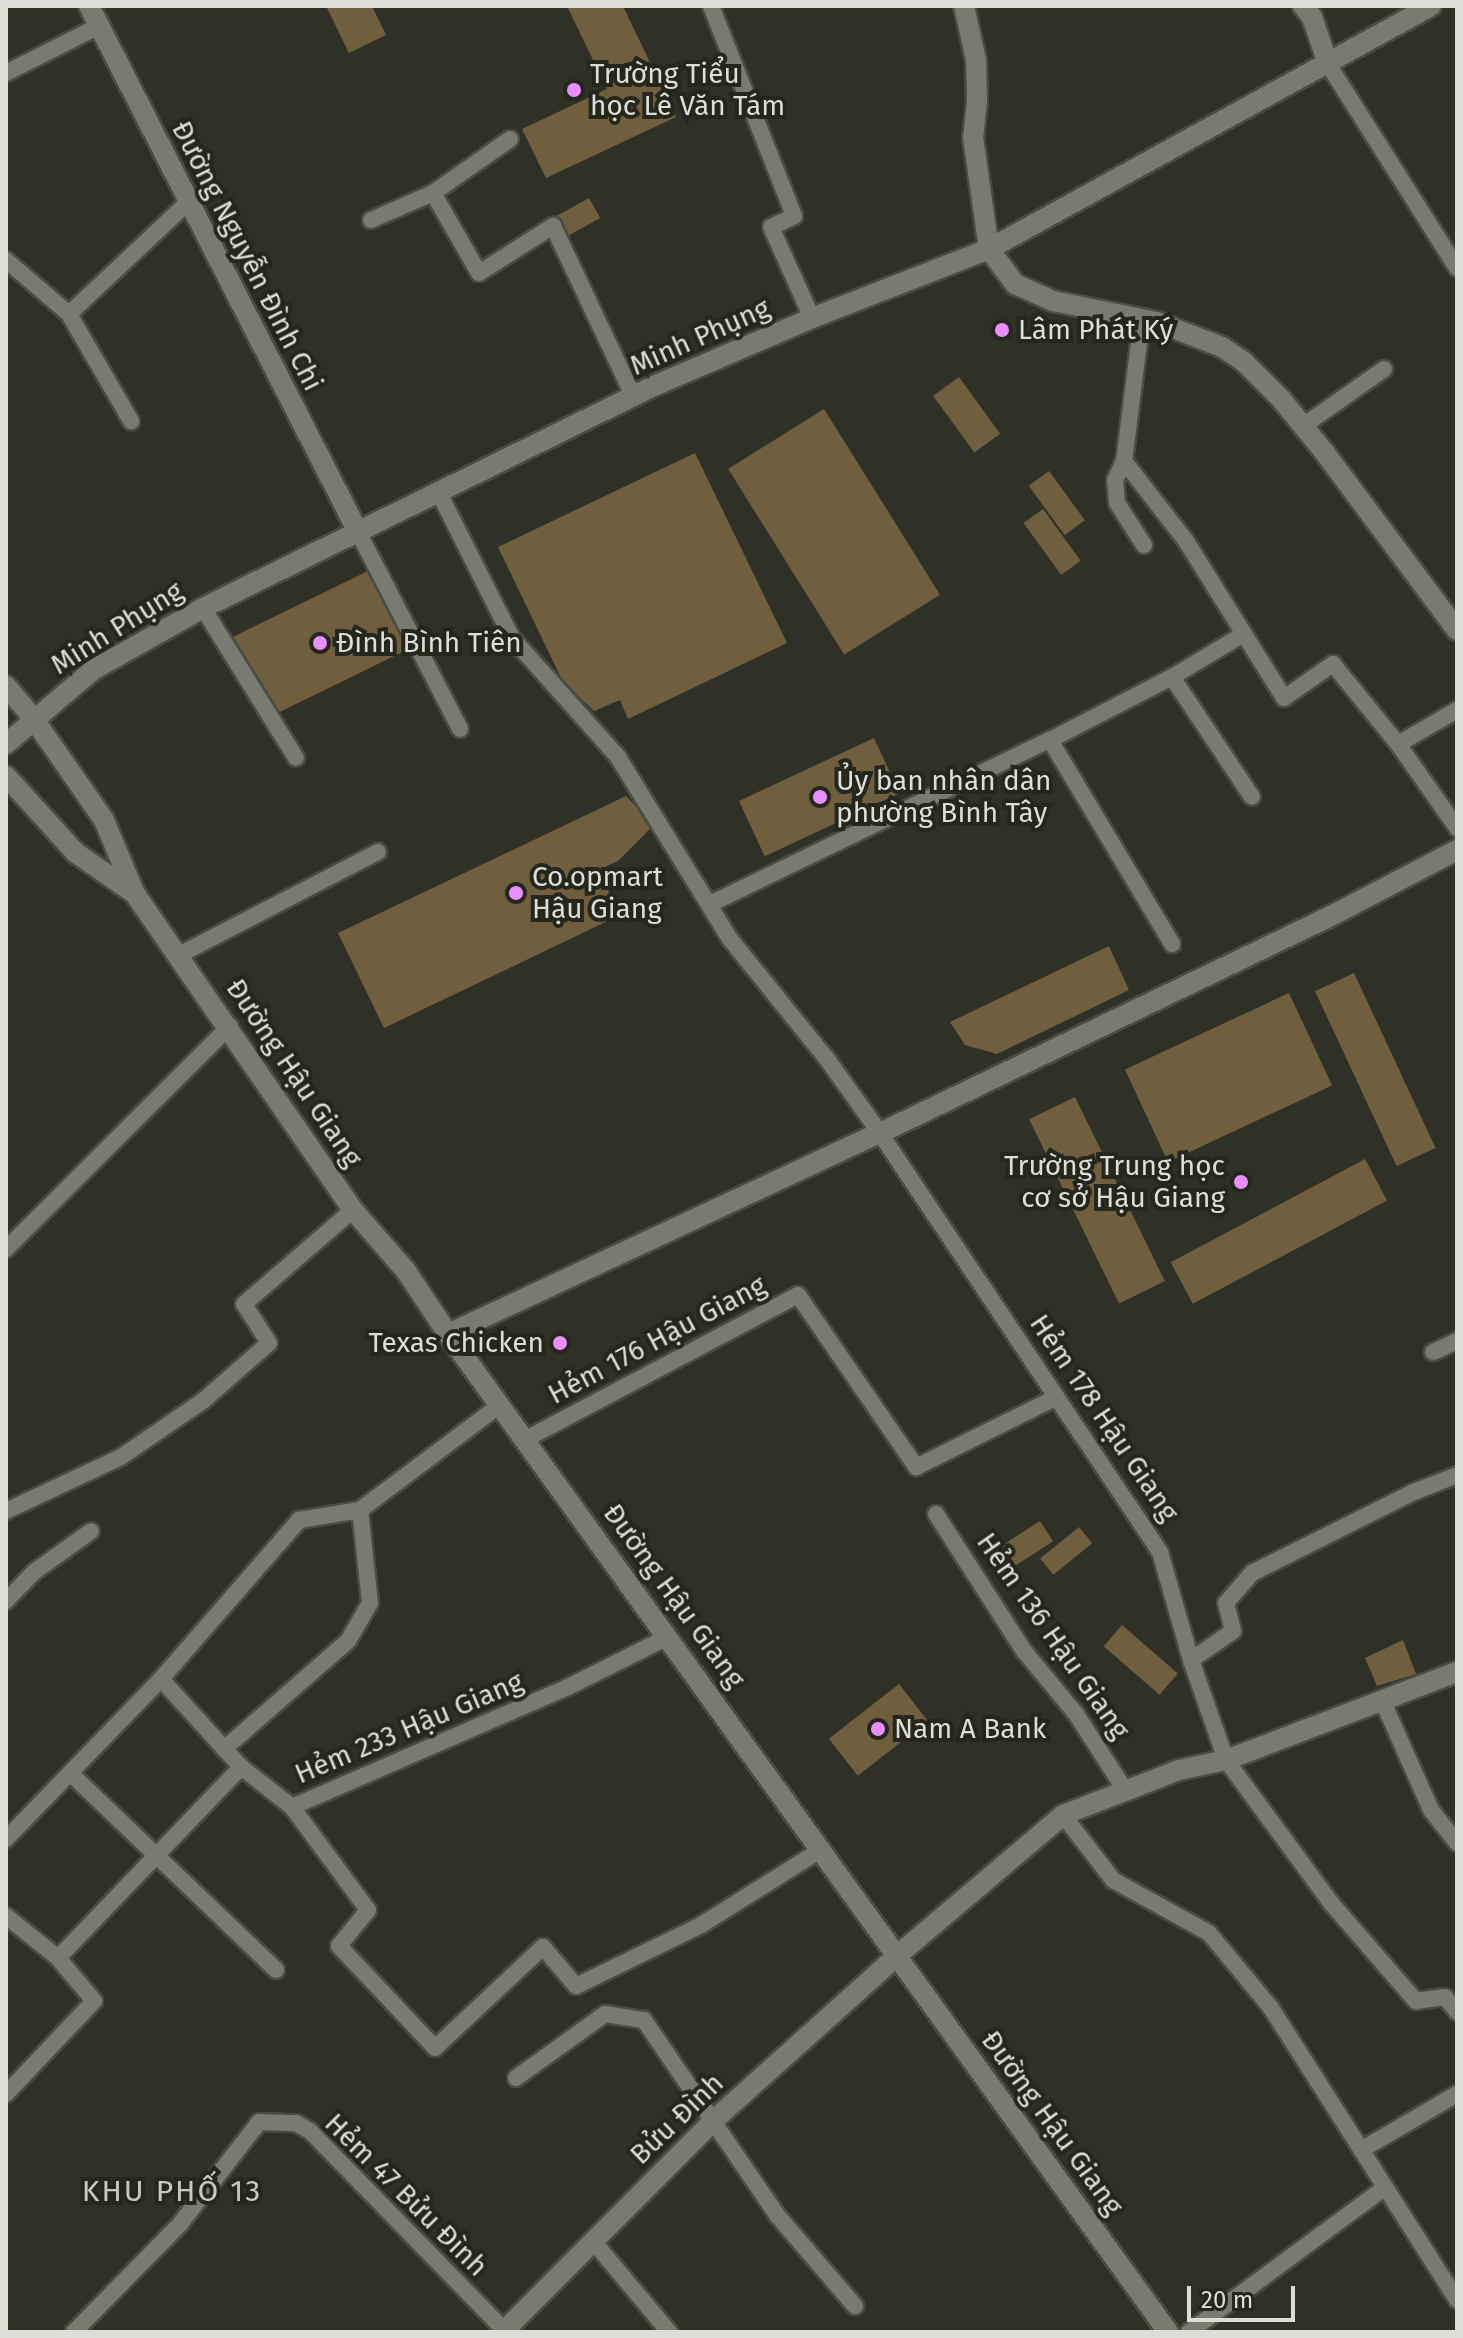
<!DOCTYPE html>
<html>
<head>
<meta charset="utf-8">
<style>
	body { margin:0 }
	#map { position:relative; width:1463px; height:2338px; overflow:hidden; background:#2f3127; font-family:"Fira Sans",sans-serif }
	div>[style] { position:absolute }
	.building>* { inset:0; background:#6f5f3e; transform-origin:0 0 }
	.roads { filter:drop-shadow(2px 0 #4a4c44) drop-shadow(-2px 0 #4a4c44) drop-shadow(0 2px #4a4c44) drop-shadow(0 -2px #4a4c44) }
	.lane>* { height:16px; margin:-8px; padding:0 8px; transform-origin:8px; border-radius:8px; background:#797b70 }
	.street>* { height:20px; margin:-10px; padding:0 10px; transform-origin:10px; border-radius:10px; background:#797b70 }
	.secondary>* { height:20px; margin:-10px; padding:0 10px; transform-origin:10px; border-radius:10px; background:#797b70 }
	.dots>* { width:22px; height:22px; translate:-50% -50%; box-sizing:border-box; border:4px solid #25271d; border-radius:50% }
	span { translate:-50% -50%; white-space:nowrap; text-align:center; line-height:1.15; -webkit-text-stroke:8px #25271d; paint-order:stroke }
	.poi-label { font-size:28px; color:#ddded8 }
	.left { translate:0 -50%; text-align:left }
	.right { translate:-100% -50%; text-align:right }
	.street-label { font-size:28px; color:#ddded8 }
	.neighbourhood-label { font-size:30px; color:#c7cabd; letter-spacing:2px }
	.frame { position:absolute; inset:0; border:8px solid #ddded8; pointer-events:none }
	.scale { position:absolute; left:1187px; top:2286px; width:108px; height:36px; box-sizing:border-box; border:4px solid #ddded8; border-top:0; padding-left:10px; font-size:24px; line-height:28px; white-space:nowrap; color:#ddded8; -webkit-text-stroke:6px #25271d; paint-order:stroke }
</style>
</head>
<body>
<div id="map">
	<div class="building">
		<i style="clip-path:polygon(326px 6px,372px 6px,386px 35px,349px 53px)"></i>
		<i style="clip-path:polygon(567px 6px,623px 6px,676px 117px,546px 178px,522px 129px,607px 89px)"></i>
		<i style="left:589px;top:198px;width:23px;height:43px;rotate:61deg"></i>
		<i style="left:959px;top:377px;width:70px;height:32px;rotate:54deg"></i>
		<i style="left:824px;top:409px;width:219px;height:113px;rotate:58deg"></i>
		<i style="clip-path:polygon(695px 453px,787px 643px,628px 719px,620px 700px,594px 711px,563px 682px,498px 547px)"></i>
		<i style="left:1049px;top:471px;width:61px;height:25px;rotate:54deg"></i>
		<i style="left:1043px;top:509px;width:64px;height:24px;rotate:54deg"></i>
		<i style="left:370px;top:570px;width:88px;height:152px;rotate:64deg"></i>
		<i style="left:874px;top:738px;width:61px;height:149px;rotate:65deg"></i>
		<i style="clip-path:polygon(626px 796px,654px 825px,618px 861px,598px 870px,620px 915px,384px 1028px,338px 933px)"></i>
		<i style="clip-path:polygon(1109px 946px,1129px 990px,997px 1054px,965px 1045px,950px 1022px)"></i>
		<i style="left:1354px;top:973px;width:193px;height:43px;rotate:65deg"></i>
		<i style="left:1289px;top:993px;width:102px;height:181px;rotate:65deg"></i>
		<i style="left:1075px;top:1097px;width:205px;height:51px;rotate:64deg"></i>
		<i style="left:1365px;top:1159px;width:47px;height:220px;rotate:62deg"></i>
		<i style="left:1040px;top:1521px;width:24px;height:45px;rotate:57deg"></i>
		<i style="left:1079px;top:1527px;width:21px;height:50px;rotate:51deg"></i>
		<i style="left:1122px;top:1625px;width:74px;height:28px;rotate:41deg"></i>
		<i style="clip-path:polygon(1403px 1640px,1416px 1674px,1377px 1686px,1365px 1658px)"></i>
		<i style="left:899px;top:1684px;width:47px;height:89px;rotate:52deg"></i>
	</div>
	<div class="roads">
		<div class="lane">
			<i style="left:711px;top:6px;width:226px;rotate:68.4deg"></i>
			<i style="left:794px;top:216px;width:25px;rotate:154deg"></i>
			<i style="left:771px;top:227px;width:100px;rotate:65.7deg"></i>
			<i style="left:1328px;top:64px;width:241px;rotate:57.7deg"></i>
			<i style="left:6px;top:73px;width:104px;rotate:-26.8deg"></i>
			<i style="left:433px;top:193px;width:94px;rotate:-35deg"></i>
			<i style="left:371px;top:220px;width:68px;rotate:-23.5deg"></i>
			<i style="left:433px;top:193px;width:92px;rotate:60.1deg"></i>
			<i style="left:479px;top:273px;width:88px;rotate:-32.4deg"></i>
			<i style="left:553px;top:226px;width:189px;rotate:64.7deg"></i>
			<i style="left:6px;top:260px;width:83px;rotate:40.6deg"></i>
			<i style="left:69px;top:314px;width:124px;rotate:59.9deg"></i>
			<i style="left:69px;top:314px;width:162px;rotate:-43.2deg"></i>
			<i style="left:1142px;top:319px;width:143px;rotate:97.2deg"></i>
			<i style="left:1124px;top:461px;width:101px;rotate:52.2deg"></i>
			<i style="left:1186px;top:541px;width:185px;rotate:58deg"></i>
			<i style="left:1284px;top:698px;width:60px;rotate:-34.8deg"></i>
			<i style="left:1333px;top:664px;width:103px;rotate:50.9deg"></i>
			<i style="left:1303px;top:426px;width:99px;rotate:-35.1deg"></i>
			<i style="left:1124px;top:461px;width:21px;rotate:115deg"></i>
			<i style="left:1115px;top:480px;width:23px;rotate:85deg"></i>
			<i style="left:1117px;top:503px;width:50px;rotate:57.3deg"></i>
			<i style="left:438px;top:491px;width:165px;rotate:63.3deg"></i>
			<i style="left:512px;top:638px;width:159px;rotate:48.3deg"></i>
			<i style="left:618px;top:757px;width:214px;rotate:58.4deg"></i>
			<i style="left:730px;top:939px;width:154px;rotate:51.1deg"></i>
			<i style="left:827px;top:1059px;width:91px;rotate:54.4deg"></i>
			<i style="left:880px;top:1133px;width:504px;rotate:56.25deg"></i>
			<i style="left:1160px;top:1552px;width:112px;rotate:74deg"></i>
			<i style="left:1191px;top:1660px;width:106px;rotate:70.7deg"></i>
			<i style="left:1226px;top:1760px;width:177px;rotate:53.7deg"></i>
			<i style="left:1331px;top:1903px;width:130px;rotate:49.1deg"></i>
			<i style="left:1416px;top:2001px;width:29px;rotate:-8deg"></i>
			<i style="left:1445px;top:1997px;width:19px;rotate:51deg"></i>
			<i style="left:357px;top:530px;width:224px;rotate:62.6deg"></i>
			<i style="left:203px;top:608px;width:176px;rotate:58.2deg"></i>
			<i style="left:1172px;top:677px;width:144px;rotate:56.3deg"></i>
			<i style="left:1457px;top:710px;width:68px;rotate:150deg"></i>
			<i style="left:1398px;top:744px;width:103px;rotate:54.9deg"></i>
			<i style="left:1050px;top:740px;width:238px;rotate:59.1deg"></i>
			<i style="left:710px;top:904px;width:377px;rotate:-25.8deg"></i>
			<i style="left:1050px;top:740px;width:137px;rotate:-27.3deg"></i>
			<i style="left:1172px;top:677px;width:82px;rotate:-31deg"></i>
			<i style="left:179px;top:955px;width:224px;rotate:-27.4deg"></i>
			<i style="left:6px;top:1249px;width:316px;rotate:-44.9deg"></i>
			<i style="left:1433px;top:1352px;width:26px;rotate:-25deg"></i>
			<i style="left:526px;top:1439px;width:308px;rotate:-27.9deg"></i>
			<i style="left:798px;top:1295px;width:209px;rotate:55.5deg"></i>
			<i style="left:916px;top:1467px;width:157px;rotate:-26.4deg"></i>
			<i style="left:6px;top:1511px;width:127px;rotate:-25.2deg"></i>
			<i style="left:121px;top:1457px;width:101px;rotate:-34.5deg"></i>
			<i style="left:204px;top:1400px;width:86px;rotate:-41.2deg"></i>
			<i style="left:269px;top:1343px;width:46px;rotate:-122.7deg"></i>
			<i style="left:244px;top:1304px;width:144px;rotate:-40.8deg"></i>
			<i style="left:936px;top:1514px;width:163px;rotate:57.3deg"></i>
			<i style="left:1024px;top:1651px;width:82px;rotate:50.5deg"></i>
			<i style="left:1076px;top:1714px;width:90px;rotate:57.2deg"></i>
			<i style="left:6px;top:1601px;width:40px;rotate:-46deg"></i>
			<i style="left:34px;top:1572px;width:70px;rotate:-35.7deg"></i>
			<i style="left:1191px;top:1660px;width:51px;rotate:-34.6deg"></i>
			<i style="left:1233px;top:1631px;width:29px;rotate:-104deg"></i>
			<i style="left:1226px;top:1603px;width:40px;rotate:-49deg"></i>
			<i style="left:1252px;top:1573px;width:181px;rotate:-26.6deg"></i>
			<i style="left:1414px;top:1492px;width:46px;rotate:-21.6deg"></i>
			<i style="left:161px;top:1679px;width:119px;rotate:47.7deg"></i>
			<i style="left:241px;top:1767px;width:65px;rotate:38.1deg"></i>
			<i style="left:292px;top:1807px;width:301px;rotate:-23.5deg"></i>
			<i style="left:568px;top:1687px;width:112px;rotate:-26.6deg"></i>
			<i style="left:1383px;top:1702px;width:118px;rotate:66deg"></i>
			<i style="left:1431px;top:1810px;width:42px;rotate:51.8deg"></i>
			<i style="left:224px;top:1749px;width:164px;rotate:-41.1deg"></i>
			<i style="left:348px;top:1641px;width:44px;rotate:-59.9deg"></i>
			<i style="left:370px;top:1603px;width:94px;rotate:-96.1deg"></i>
			<i style="left:70px;top:1773px;width:285px;rotate:43.7deg"></i>
			<i style="left:292px;top:1807px;width:128px;rotate:53.6deg"></i>
			<i style="left:368px;top:1910px;width:46px;rotate:128.9deg"></i>
			<i style="left:339px;top:1946px;width:140px;rotate:46.7deg"></i>
			<i style="left:435px;top:2048px;width:148px;rotate:-43.1deg"></i>
			<i style="left:543px;top:1947px;width:51px;rotate:49.8deg"></i>
			<i style="left:576px;top:1986px;width:139px;rotate:-26deg"></i>
			<i style="left:701px;top:1925px;width:143px;rotate:-32.1deg"></i>
			<i style="left:1063px;top:1815px;width:82px;rotate:52.4deg"></i>
			<i style="left:1113px;top:1880px;width:110px;rotate:28.9deg"></i>
			<i style="left:1209px;top:1933px;width:97px;rotate:50.4deg"></i>
			<i style="left:1271px;top:2008px;width:346px;rotate:57.5deg"></i>
			<i style="left:6px;top:1839px;width:223px;rotate:-45.9deg"></i>
			<i style="left:161px;top:1679px;width:211px;rotate:-49deg"></i>
			<i style="left:299px;top:1520px;width:62px;rotate:-9.3deg"></i>
			<i style="left:360px;top:1510px;width:176px;rotate:-36.9deg"></i>
			<i style="left:6px;top:1916px;width:67px;rotate:38.9deg"></i>
			<i style="left:58px;top:1958px;width:56px;rotate:50.1deg"></i>
			<i style="left:94px;top:2001px;width:128px;rotate:133.4deg"></i>
			<i style="left:58px;top:1958px;width:265px;rotate:-46.2deg"></i>
			<i style="left:516px;top:2078px;width:110px;rotate:-35.7deg"></i>
			<i style="left:605px;top:2014px;width:39px;rotate:9deg"></i>
			<i style="left:644px;top:2020px;width:236px;rotate:55.7deg"></i>
			<i style="left:777px;top:2215px;width:120px;rotate:49.4deg"></i>
			<i style="left:1361px;top:2150px;width:111px;rotate:-30.3deg"></i>
			<i style="left:593px;top:2241px;width:119px;rotate:50.1deg"></i>
			<i style="left:74px;top:2332px;width:151px;rotate:-45.5deg"></i>
			<i style="left:180px;top:2224px;width:129px;rotate:-52.2deg"></i>
			<i style="left:259px;top:2122px;width:37px;rotate:2deg"></i>
			<i style="left:296px;top:2123px;width:16px;rotate:30deg"></i>
			<i style="left:310px;top:2131px;width:278px;rotate:45.7deg"></i>
			<i style="left:1189px;top:2332px;width:242px;rotate:-36.4deg"></i>
		</div>
		<div class="street">
			<i style="left:89px;top:6px;width:589px;rotate:62.91deg"></i>
			<i style="left:448px;top:1334px;width:476px;rotate:-25deg"></i>
			<i style="left:880px;top:1133px;width:498px;rotate:-25.7deg"></i>
			<i style="left:1329px;top:917px;width:144px;rotate:-27.6deg"></i>
			<i style="left:503px;top:2332px;width:298px;rotate:-45.1deg"></i>
			<i style="left:713px;top:2121px;width:249px;rotate:-41.9deg"></i>
			<i style="left:898px;top:1955px;width:216px;rotate:-40.3deg"></i>
			<i style="left:1063px;top:1815px;width:124px;rotate:-21.2deg"></i>
			<i style="left:1179px;top:1770px;width:48px;rotate:-12deg"></i>
			<i style="left:1226px;top:1760px;width:247px;rotate:-20.9deg"></i>
		</div>
		<div class="secondary">
			<i style="left:964px;top:6px;width:55px;rotate:77.5deg"></i>
			<i style="left:976px;top:60px;width:41px;rotate:88.6deg"></i>
			<i style="left:977px;top:101px;width:36px;rotate:96deg"></i>
			<i style="left:973px;top:137px;width:113px;rotate:81.9deg"></i>
			<i style="left:989px;top:249px;width:44px;rotate:53.4deg"></i>
			<i style="left:1015px;top:284px;width:42px;rotate:24.1deg"></i>
			<i style="left:1053px;top:301px;width:106px;rotate:11.4deg"></i>
			<i style="left:1157px;top:322px;width:70px;rotate:21deg"></i>
			<i style="left:1222px;top:347px;width:25px;rotate:34deg"></i>
			<i style="left:1243px;top:361px;width:54px;rotate:45deg"></i>
			<i style="left:1281px;top:399px;width:70px;rotate:50.8deg"></i>
			<i style="left:1325px;top:453px;width:221px;rotate:53.3deg"></i>
			<i style="left:1303px;top:6px;width:14px;rotate:51deg"></i>
			<i style="left:1312px;top:17px;width:50px;rotate:71.2deg"></i>
			<i style="left:6px;top:686px;width:42px;rotate:49.8deg"></i>
			<i style="left:33px;top:718px;width:124px;rotate:55.2deg"></i>
			<i style="left:104px;top:820px;width:80px;rotate:67.3deg"></i>
			<i style="left:135px;top:894px;width:384px;rotate:55.4deg"></i>
			<i style="left:353px;top:1210px;width:81px;rotate:49deg"></i>
			<i style="left:406px;top:1271px;width:76px;rotate:56.3deg"></i>
			<i style="left:448px;top:1334px;width:1231px;rotate:54.19deg"></i>
			<i style="left:6px;top:744px;width:114px;rotate:-40.4deg"></i>
			<i style="left:93px;top:670px;width:126px;rotate:-29.4deg"></i>
			<i style="left:203px;top:608px;width:505px;rotate:-26.21deg"></i>
			<i style="left:656px;top:385px;width:170px;rotate:-23.2deg"></i>
			<i style="left:812px;top:318px;width:190px;rotate:-21.3deg"></i>
			<i style="left:989px;top:249px;width:504px;rotate:-28.8deg"></i>
			<i style="left:6px;top:776px;width:104px;rotate:47.7deg"></i>
			<i style="left:76px;top:853px;width:72px;rotate:34.8deg"></i>
		</div>
	</div>
	<div class="dots">
		<i style="left:574px;top:90px;background:#e88eff"></i>
		<i style="left:1002px;top:330px;background:#e88eff"></i>
		<i style="left:320px;top:643px;background:#e88eff"></i>
		<i style="left:820px;top:797px;background:#e88eff"></i>
		<i style="left:516px;top:893px;background:#e88eff"></i>
		<i style="left:1241px;top:1182px;background:#e88eff"></i>
		<i style="left:560px;top:1343px;background:#e88eff"></i>
		<i style="left:878px;top:1729px;background:#e88eff"></i>
	</div>
	<div class="poi-label">
		<span class="left" style="left:590px;top:90px">Trường Tiểu<br>học Lê Văn Tám</span>
		<span class="left" style="left:1018px;top:330px">Lâm Phát Ký</span>
		<span class="left" style="left:336px;top:643px">Đình Bình Tiên</span>
		<span class="left" style="left:836px;top:797px">Ủy ban nhân dân<br>phường Bình Tây</span>
		<span class="left" style="left:532px;top:893px">Co.opmart<br>Hậu Giang</span>
		<span class="right" style="left:1225px;top:1182px">Trường Trung học<br>cơ sở Hậu Giang</span>
		<span class="right" style="left:544px;top:1343px">Texas Chicken</span>
		<span class="left" style="left:894px;top:1729px">Nam A Bank</span>
	</div>
	<div class="street-label">
		<span style="left:247px;top:256px;rotate:63deg">Đường Nguyễn Đình Chi</span>
		<span style="left:700px;top:337px;rotate:-24deg">Minh Phụng</span>
		<span style="left:117px;top:628px;rotate:-32deg">Minh Phụng</span>
		<span style="left:294px;top:1073px;rotate:56deg">Đường Hậu Giang</span>
		<span style="left:657px;top:1340px;rotate:-28deg">Hẻm 176 Hậu Giang</span>
		<span style="left:1104px;top:1418px;rotate:56deg">Hẻm 178 Hậu Giang</span>
		<span style="left:674px;top:1596px;rotate:54deg">Đường Hậu Giang</span>
		<span style="left:1053px;top:1636px;rotate:55deg">Hẻm 136 Hậu Giang</span>
		<span style="left:409px;top:1728px;rotate:-23deg">Hẻm 233 Hậu Giang</span>
		<span style="left:677px;top:2119px;rotate:-44deg">Bửu Đình</span>
		<span style="left:1052px;top:2123px;rotate:54deg">Đường Hậu Giang</span>
		<span style="left:406px;top:2195px;rotate:45deg">Hẻm 47 Bửu Đình</span>
	</div>
	<div class="neighbourhood-label">
		<span style="left:172px;top:2191px">KHU PHỐ 13</span>
	</div>
	<div class="frame"></div>
	<div class="scale">20 m</div>
</div>
</body>
</html>
